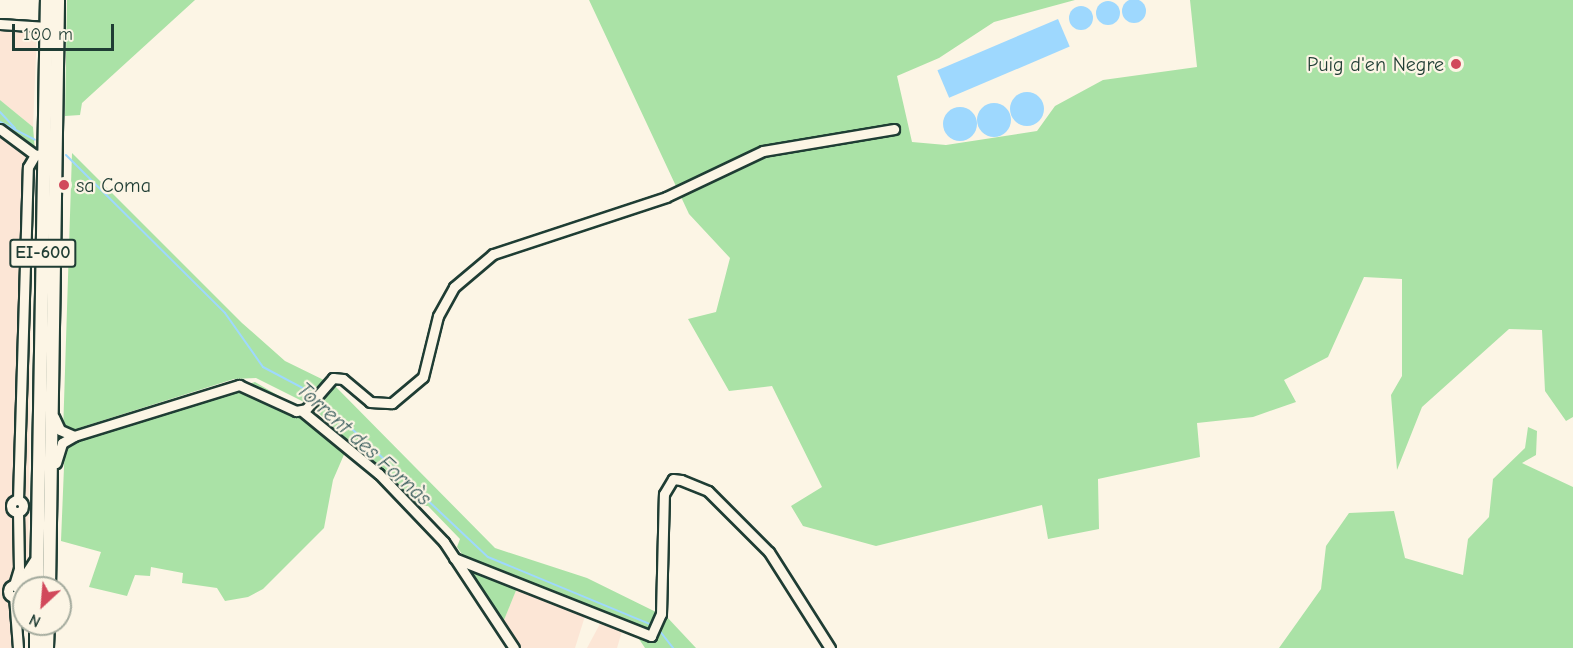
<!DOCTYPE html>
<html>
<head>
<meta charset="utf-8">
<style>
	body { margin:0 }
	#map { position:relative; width:1573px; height:648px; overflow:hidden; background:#fcf5e5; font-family:"Comic Neue",sans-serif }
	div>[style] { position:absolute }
	.built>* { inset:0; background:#fce6d6 }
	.green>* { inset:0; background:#aae2a6 }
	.water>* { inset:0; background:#9ed8fe; transform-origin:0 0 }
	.round { border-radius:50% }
	.stream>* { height:2px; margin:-1px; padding:0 1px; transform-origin:1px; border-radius:1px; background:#9ed8fe }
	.roads { filter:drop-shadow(2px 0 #1f3d34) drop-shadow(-2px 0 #1f3d34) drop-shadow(0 2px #1f3d34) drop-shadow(0 -2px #1f3d34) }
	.minor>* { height:9px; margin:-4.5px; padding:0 4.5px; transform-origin:4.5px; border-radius:4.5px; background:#fcf5e5 }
	.minor>.ring { margin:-4.5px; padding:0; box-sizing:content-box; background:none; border:9px solid #fcf5e5; border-radius:50% }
	.major>* { height:12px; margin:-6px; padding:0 6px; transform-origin:6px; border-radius:6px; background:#fcf5e5 }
	.dots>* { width:16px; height:16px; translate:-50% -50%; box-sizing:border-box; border:3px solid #fcf5e5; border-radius:50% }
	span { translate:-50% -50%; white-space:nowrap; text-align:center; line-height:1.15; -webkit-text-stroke:4.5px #fcf5e5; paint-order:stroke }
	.shield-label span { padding:2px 4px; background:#fcf5e5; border:2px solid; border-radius:4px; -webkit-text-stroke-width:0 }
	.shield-label { font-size:18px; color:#1f3d34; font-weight:700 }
	.poi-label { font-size:20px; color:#1f3d34 }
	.right { translate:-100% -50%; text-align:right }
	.left { translate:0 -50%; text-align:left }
	.water-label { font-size:21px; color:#385c5c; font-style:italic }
	.north { position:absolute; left:12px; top:576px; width:60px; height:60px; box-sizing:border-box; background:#fcf5e5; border:2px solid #a4ab9e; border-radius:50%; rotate:206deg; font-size:16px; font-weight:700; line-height:24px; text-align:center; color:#1f3d34 }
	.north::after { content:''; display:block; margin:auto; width:21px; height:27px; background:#d1495b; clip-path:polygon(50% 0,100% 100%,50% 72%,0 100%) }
	.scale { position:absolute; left:12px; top:24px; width:102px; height:27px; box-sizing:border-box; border:3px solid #1f3d34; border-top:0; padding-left:8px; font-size:18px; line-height:21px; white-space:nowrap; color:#1f3d34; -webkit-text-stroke:4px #fcf5e5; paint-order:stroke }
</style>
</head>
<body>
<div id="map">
	<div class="built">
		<i style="clip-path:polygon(0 26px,37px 30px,33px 127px,0 100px)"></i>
		<i style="clip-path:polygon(0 134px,33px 162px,28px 559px,16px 569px,13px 648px,0 648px)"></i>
		<i style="clip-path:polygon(517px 588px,585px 616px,575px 648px,517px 648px,502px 625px)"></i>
		<i style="clip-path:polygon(601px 622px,622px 631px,617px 648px,587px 648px)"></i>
	</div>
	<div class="green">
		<i style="clip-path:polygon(67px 0,195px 0,82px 103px,80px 115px,65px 116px)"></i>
		<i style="clip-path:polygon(589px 0,1075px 0,994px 22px,939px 58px,897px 76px,912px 142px,946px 145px,1037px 131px,1055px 106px,1103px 80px,1197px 67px,1190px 0,1573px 0,1573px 417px,1566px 421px,1545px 391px,1542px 330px,1509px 329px,1422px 407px,1397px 470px,1391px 395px,1402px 376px,1402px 279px,1364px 277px,1328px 357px,1284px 380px,1296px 402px,1253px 417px,1197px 423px,1200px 457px,1098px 479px,1099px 529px,1048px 539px,1042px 505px,876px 546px,803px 526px,791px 506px,822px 487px,772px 386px,729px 391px,688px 319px,716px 312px,730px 258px,689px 214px)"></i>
		<i style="clip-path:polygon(0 100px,33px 127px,35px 151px,0 125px)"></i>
		<i style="clip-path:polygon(72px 153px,242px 323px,285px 361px,334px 385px,495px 548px,587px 578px,658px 613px,649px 634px,467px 561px,457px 547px,460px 539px,428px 506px,417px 506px,310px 405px,256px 378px,234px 379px,63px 433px)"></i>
		<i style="clip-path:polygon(255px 382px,308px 413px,346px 450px,333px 480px,324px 528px,263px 589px,248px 597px,225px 601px,217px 588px,182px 583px,183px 573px,151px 567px,150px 576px,135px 575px,127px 596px,89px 587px,101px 552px,61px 541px,65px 442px)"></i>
		<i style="clip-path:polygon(1528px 427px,1537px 431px,1536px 455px,1522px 463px,1573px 487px,1573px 648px,1279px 648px,1321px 589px,1326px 546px,1349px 513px,1394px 511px,1405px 558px,1463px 575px,1468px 539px,1489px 517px,1493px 479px,1525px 448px)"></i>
		<i style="clip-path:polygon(463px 566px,517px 588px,502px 625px)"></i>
		<i style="clip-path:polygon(666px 616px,696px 648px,645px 648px,637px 636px,654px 639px)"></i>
	</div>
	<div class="water">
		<i class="round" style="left:1122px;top:-1px;width:24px;height:24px"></i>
		<i class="round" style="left:1096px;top:1px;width:24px;height:24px"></i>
		<i class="round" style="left:1069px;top:6px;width:24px;height:24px"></i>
		<i style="left:1058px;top:19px;width:30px;height:131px;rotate:67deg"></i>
		<i class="round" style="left:1010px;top:92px;width:34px;height:34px"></i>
		<i class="round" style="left:977px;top:103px;width:34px;height:34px"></i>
		<i class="round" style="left:943px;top:107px;width:34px;height:34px"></i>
	</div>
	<div class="stream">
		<i style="left:0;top:112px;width:22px;rotate:47deg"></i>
		<i style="left:0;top:122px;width:39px;rotate:27deg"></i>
		<i style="left:66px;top:155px;width:224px;rotate:44.8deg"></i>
		<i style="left:225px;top:313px;width:66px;rotate:54.9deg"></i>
		<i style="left:263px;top:367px;width:58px;rotate:27.9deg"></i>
		<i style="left:318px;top:397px;width:233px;rotate:43.3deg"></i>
		<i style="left:488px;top:557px;width:178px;rotate:22.5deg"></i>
		<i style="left:659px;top:630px;width:23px;rotate:52deg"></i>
	</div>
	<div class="roads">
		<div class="minor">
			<i style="left:0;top:24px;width:47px;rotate:3.7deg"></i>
			<i style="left:0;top:129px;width:44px;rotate:36.6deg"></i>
			<i style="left:302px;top:411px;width:99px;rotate:39.3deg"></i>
			<i style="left:379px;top:474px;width:94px;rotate:46.3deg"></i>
			<i style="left:444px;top:542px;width:127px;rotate:56.6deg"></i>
			<i style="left:54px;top:417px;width:14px;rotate:65deg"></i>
			<i style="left:60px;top:430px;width:15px;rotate:23deg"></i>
			<i style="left:56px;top:463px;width:21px;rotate:-73deg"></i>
			<i style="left:62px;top:443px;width:14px;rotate:-30deg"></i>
			<i style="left:74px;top:436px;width:173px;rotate:-17.2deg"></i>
			<i style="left:239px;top:385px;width:63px;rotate:24.5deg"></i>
			<i style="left:296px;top:411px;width:10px;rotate:-11deg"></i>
			<i style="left:306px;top:409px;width:41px;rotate:-48.9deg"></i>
			<i style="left:333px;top:378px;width:10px;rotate:6deg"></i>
			<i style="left:343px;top:379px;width:35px;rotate:40deg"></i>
			<i style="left:370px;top:402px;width:22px;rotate:3deg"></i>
			<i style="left:392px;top:403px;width:40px;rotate:-40deg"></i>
			<i style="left:423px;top:377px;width:63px;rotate:-76.2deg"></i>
			<i style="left:438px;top:316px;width:33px;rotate:-61deg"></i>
			<i style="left:454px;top:287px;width:51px;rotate:-40.2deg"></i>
			<i style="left:493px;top:254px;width:182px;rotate:-18.2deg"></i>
			<i style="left:666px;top:197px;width:107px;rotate:-25.4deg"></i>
			<i style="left:763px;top:151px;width:133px;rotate:-9.5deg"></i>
			<i class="ring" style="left:11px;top:500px;width:3px;height:3px"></i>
			<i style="left:18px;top:500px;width:333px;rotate:-88.3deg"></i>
			<i style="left:28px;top:167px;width:14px;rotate:-60deg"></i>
			<i style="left:35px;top:155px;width:9px;rotate:-6deg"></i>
			<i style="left:454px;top:558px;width:212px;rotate:21.6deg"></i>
			<i style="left:651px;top:636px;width:24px;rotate:-66deg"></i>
			<i style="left:661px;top:614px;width:120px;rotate:-88.6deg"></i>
			<i style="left:664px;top:494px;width:17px;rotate:-59deg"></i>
			<i style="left:673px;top:479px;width:8px;rotate:7deg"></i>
			<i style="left:681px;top:480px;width:29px;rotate:22deg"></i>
			<i style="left:708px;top:491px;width:86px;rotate:45deg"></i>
			<i style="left:769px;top:552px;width:114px;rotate:57.6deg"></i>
			<i style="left:14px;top:585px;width:17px;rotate:-73deg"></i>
			<i style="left:19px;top:569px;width:57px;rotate:-91deg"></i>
			<i class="ring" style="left:8px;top:585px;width:3px;height:3px"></i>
			<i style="left:14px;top:596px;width:52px;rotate:85.6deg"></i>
		</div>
		<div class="major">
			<i style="left:19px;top:588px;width:31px;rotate:-57deg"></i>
			<i style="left:37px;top:588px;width:588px;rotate:-89.03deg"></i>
			<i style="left:49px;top:588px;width:588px;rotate:-89.12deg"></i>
			<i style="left:36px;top:648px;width:24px;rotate:-90deg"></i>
			<i style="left:47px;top:648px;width:24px;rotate:-88deg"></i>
		</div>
	</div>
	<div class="dots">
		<i style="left:1456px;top:64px;background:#d1495b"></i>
		<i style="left:64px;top:185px;background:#d1495b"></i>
	</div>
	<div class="shield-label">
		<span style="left:43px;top:253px">EI-600</span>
	</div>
	<div class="poi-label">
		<span class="right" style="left:1444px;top:64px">Puig d'en Negre</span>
		<span class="left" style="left:76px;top:185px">sa Coma</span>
	</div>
	<div class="water-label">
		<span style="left:364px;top:444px;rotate:42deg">Torrent des Fornàs</span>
	</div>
	<div class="north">N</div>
	<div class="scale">100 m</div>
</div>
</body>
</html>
